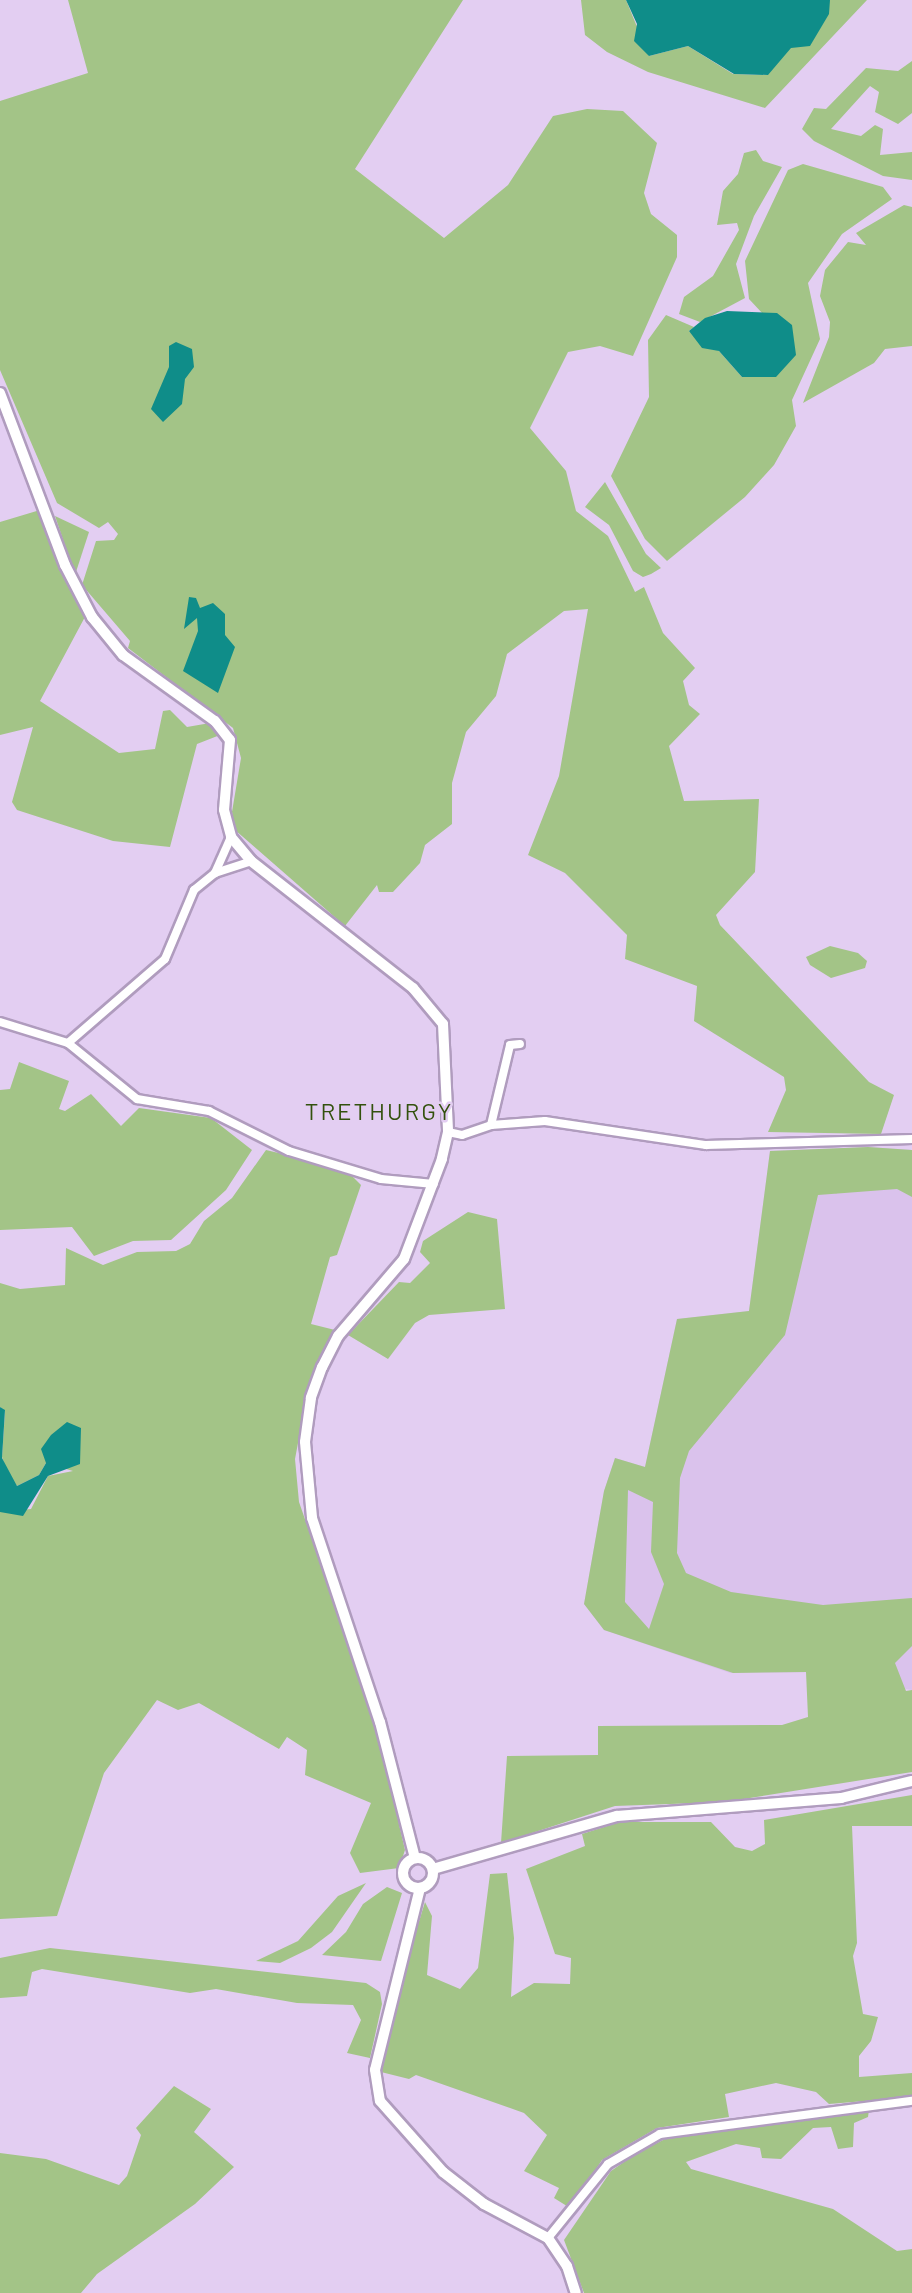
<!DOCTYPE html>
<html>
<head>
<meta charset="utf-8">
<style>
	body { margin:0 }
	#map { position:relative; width:912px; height:2293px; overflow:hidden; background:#e3cef2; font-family:Barlow,sans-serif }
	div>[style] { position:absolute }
	.built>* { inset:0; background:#dac2ec }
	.green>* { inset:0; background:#a3c487 }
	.water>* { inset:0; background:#0f8d89 }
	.roads { filter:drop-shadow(2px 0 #b09cbe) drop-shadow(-2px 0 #b09cbe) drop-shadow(0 2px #b09cbe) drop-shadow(0 -2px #b09cbe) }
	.minor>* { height:8px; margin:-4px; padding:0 4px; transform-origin:4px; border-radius:4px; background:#fff }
	.tertiary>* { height:10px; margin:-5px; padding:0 5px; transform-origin:5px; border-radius:5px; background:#fff }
	.tertiary>.ring { margin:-5px; padding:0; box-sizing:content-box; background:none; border:10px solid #fff; border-radius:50% }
	span { translate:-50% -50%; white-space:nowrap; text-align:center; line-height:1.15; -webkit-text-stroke:5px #e3cef2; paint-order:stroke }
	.quarter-label { font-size:24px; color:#33510d; letter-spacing:2px }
</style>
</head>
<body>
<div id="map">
	<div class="built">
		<i style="clip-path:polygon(868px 1147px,912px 1150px,912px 1690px,817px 1672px,730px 1673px,604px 1630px,584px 1604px,604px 1491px,615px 1458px,645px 1467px,677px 1319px,749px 1311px,770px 1151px)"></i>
	</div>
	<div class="green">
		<i style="clip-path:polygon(68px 0,463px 0,355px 169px,444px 238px,508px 185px,553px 116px,587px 109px,623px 111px,657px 143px,644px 193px,651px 214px,677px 235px,677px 257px,633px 356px,600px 346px,568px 352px,530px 428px,566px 471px,576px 511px,608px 536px,635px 592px,644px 587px,663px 633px,695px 668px,683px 681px,689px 705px,700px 714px,669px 746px,684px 801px,759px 799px,755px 872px,716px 915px,720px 925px,869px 1082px,894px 1095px,881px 1134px,768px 1132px,786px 1090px,784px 1077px,694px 1021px,697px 986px,625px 959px,627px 935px,565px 873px,528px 855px,559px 776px,588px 609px,564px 611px,507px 654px,496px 696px,466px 732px,452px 783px,452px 824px,425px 845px,420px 863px,393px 892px,379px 892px,377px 885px,345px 926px,235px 830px,232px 812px,241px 758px,233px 728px,128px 648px,130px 641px,82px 585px,96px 541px,114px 540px,118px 534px,108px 522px,99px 528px,57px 503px,0 370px,0 101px,88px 73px)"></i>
		<i style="clip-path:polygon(581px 0,626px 0,649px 56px,688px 46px,733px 74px,767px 75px,830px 0,867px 0,765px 108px,648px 72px,607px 52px,585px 35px)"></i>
		<i style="clip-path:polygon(912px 61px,912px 113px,898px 124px,875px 112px,879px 92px,870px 86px,831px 129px,861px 136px,875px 125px,883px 129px,880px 155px,912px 152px,912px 180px,883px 176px,814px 141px,802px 129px,814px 108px,826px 109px,866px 68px,898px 71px)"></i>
		<i style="clip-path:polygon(756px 150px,763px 161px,782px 167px,754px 216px,736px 264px,745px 298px,700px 322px,679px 314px,684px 297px,713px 276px,739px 230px,737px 223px,717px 225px,723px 191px,738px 174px,744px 153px)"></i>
		<i style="clip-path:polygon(803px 164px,883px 187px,892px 199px,842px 234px,808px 283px,820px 339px,792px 400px,796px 426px,774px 465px,745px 497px,667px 561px,645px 539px,611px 476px,649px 397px,648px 340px,666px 315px,694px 327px,689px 331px,719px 351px,742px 377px,777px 313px,763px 314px,749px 299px,745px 261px,788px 170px)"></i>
		<i style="clip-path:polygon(904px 205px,912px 207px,912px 346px,885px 349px,874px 363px,803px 403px,829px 337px,830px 322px,820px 296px,825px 270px,848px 242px,866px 245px,856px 233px)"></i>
		<i style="clip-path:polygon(605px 482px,646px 554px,661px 568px,651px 574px,643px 577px,633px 571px,609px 525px,585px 507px)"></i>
		<i style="clip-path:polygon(40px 510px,86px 615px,40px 701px,119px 753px,155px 749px,163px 711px,170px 710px,187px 727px,210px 723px,220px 735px,197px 744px,170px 847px,113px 841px,17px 810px,12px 802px,33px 727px,0 735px,0 522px)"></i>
		<i style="clip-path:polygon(55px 516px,89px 532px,75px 575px)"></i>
		<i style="clip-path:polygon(830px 946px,858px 953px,867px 961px,865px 968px,831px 978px,810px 965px,806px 957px)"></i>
		<i style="clip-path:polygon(19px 1062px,69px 1081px,59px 1109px,65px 1111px,91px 1094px,121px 1126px,139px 1108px,211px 1118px,252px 1150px,226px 1190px,171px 1240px,133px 1241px,94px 1256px,72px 1227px,0 1230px,0 1090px,10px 1089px)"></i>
		<i style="clip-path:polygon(evenodd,868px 1147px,912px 1150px,912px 1197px,897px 1189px,818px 1195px,785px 1335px,689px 1451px,680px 1478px,677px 1553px,686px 1573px,731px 1592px,823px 1605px,912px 1598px,912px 1646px,895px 1663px,906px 1691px,912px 1690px,912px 1772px,725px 1802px,615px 1806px,501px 1843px,507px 1756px,598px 1755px,598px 1726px,782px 1725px,808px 1717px,806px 1672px,733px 1673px,604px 1630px,584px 1604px,604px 1491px,615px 1458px,645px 1467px,677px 1319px,749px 1311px,770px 1151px,868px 1147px,628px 1490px,653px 1502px,651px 1552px,664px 1584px,649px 1629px,625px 1602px,628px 1490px)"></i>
		<i style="clip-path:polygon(266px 1150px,345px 1169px,361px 1185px,337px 1255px,330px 1257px,311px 1324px,335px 1330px,310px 1379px,295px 1459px,299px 1502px,375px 1721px,405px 1850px,399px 1868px,360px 1873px,350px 1853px,371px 1803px,305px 1775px,307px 1750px,287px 1737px,279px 1749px,199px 1703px,178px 1710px,157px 1700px,104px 1773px,57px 1916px,0 1919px,0 1512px,31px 1509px,48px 1476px,73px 1471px,46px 1463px,39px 1475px,17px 1486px,8px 1475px,2px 1457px,5px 1411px,0 1407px,0 1283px,20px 1289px,65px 1285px,66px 1248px,103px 1265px,137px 1252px,176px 1251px,190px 1244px,204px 1221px,232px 1198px)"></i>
		<i style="clip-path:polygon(468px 1212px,497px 1219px,505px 1309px,429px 1315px,415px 1323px,388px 1359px,348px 1335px,399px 1282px,410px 1283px,430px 1263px,420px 1252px,423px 1241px)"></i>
		<i style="clip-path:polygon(912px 1795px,912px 1826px,852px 1826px,857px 1943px,853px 1956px,863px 2014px,878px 2017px,871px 2041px,859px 2056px,859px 2077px,912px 2073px,912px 2097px,829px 2104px,816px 2092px,776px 2083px,725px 2094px,729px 2117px,657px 2128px,602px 2160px,570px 2208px,554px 2198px,559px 2188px,524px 2171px,547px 2135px,524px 2113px,416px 2075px,409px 2079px,381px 2072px,391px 2013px,425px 1902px,432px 1916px,427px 1975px,460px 1989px,478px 1968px,490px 1874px,507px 1873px,514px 1938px,511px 1997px,534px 1983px,570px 1984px,571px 1958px,555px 1954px,526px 1869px,585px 1846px,582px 1834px,620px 1822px,711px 1822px,735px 1847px,752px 1851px,765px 1844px,764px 1820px)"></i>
		<i style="clip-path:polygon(366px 1883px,332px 1932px,311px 1948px,280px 1963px,256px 1961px,298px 1941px,338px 1896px)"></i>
		<i style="clip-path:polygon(387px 1887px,402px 1893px,381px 1961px,322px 1955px,346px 1932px,363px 1904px)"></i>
		<i style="clip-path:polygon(50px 1948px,366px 1983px,380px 1992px,382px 2004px,370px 2058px,347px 2053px,361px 2020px,353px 2005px,297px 2003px,216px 1989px,190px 1993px,42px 1969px,32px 1972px,27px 1996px,0 1998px,0 1958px)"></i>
		<i style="clip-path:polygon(174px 2086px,211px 2109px,194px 2132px,234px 2167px,195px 2204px,97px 2274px,81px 2293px,0 2293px,0 2153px,46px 2159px,119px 2185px,127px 2176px,141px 2135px,136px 2128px)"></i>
		<i style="clip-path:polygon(869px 2110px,868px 2117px,854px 2123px,853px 2147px,838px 2149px,831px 2127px,813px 2128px,781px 2159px,762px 2158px,760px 2148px,736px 2144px,686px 2162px,691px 2169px,833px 2209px,897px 2251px,912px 2249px,912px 2293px,584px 2293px,564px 2240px,611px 2171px,637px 2153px,665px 2139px)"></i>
	</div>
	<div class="water">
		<i style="clip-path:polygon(626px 0,830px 0,829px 14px,810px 46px,791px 48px,768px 75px,734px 74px,688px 46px,649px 56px,634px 41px,637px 24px)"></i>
		<i style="clip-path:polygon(727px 311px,777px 313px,792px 325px,796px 355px,776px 377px,742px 377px,719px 351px,702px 348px,689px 331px,705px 318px)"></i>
		<i style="clip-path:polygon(176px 342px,192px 349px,194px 367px,185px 379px,182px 404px,163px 422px,151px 409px,169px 367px,169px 346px)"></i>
		<i style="clip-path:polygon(189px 597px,196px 598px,200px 608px,213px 603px,225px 614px,225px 635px,235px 647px,218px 693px,183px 671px,198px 631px,197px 618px,184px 629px)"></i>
		<i style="clip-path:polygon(0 1407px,5px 1410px,2px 1458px,17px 1486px,39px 1475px,46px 1463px,41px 1449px,51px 1435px,67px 1422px,81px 1428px,80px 1464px,48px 1476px,23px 1516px,0 1512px)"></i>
	</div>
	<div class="roads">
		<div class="minor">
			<i style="left:215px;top:873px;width:39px;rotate:-66deg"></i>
			<i style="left:0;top:1022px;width:71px;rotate:17.2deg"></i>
			<i style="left:68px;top:1043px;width:89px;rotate:39.1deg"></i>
			<i style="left:137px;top:1099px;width:73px;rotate:9.5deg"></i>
			<i style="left:209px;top:1111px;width:89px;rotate:26.6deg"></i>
			<i style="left:289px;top:1151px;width:96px;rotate:16.9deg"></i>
			<i style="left:381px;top:1179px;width:53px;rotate:5.4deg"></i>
			<i style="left:68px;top:1043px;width:128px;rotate:-40.9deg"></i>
			<i style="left:165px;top:959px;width:75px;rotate:-67.2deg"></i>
			<i style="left:194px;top:890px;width:27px;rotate:-39deg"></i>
			<i style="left:215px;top:873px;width:38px;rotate:-18deg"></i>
			<i style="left:491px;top:1125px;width:82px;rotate:-76.6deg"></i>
			<i style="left:510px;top:1045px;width:10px;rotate:-6deg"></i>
			<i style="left:448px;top:1132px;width:14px;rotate:12deg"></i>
			<i style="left:462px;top:1135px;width:31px;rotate:-19deg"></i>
			<i style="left:491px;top:1125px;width:54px;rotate:-4.2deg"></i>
			<i style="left:545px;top:1121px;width:163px;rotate:8.5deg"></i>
			<i style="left:706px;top:1145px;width:206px;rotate:-1.7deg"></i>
			<i style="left:548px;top:2238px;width:95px;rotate:-51deg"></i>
			<i style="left:608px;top:2164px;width:60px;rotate:-30deg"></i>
			<i style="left:660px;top:2134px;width:254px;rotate:-7.5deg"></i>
		</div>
		<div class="tertiary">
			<i style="left:0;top:393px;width:184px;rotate:69.3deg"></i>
			<i style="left:65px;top:565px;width:59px;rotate:62.6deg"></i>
			<i style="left:92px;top:617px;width:49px;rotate:50.8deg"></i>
			<i style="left:123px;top:655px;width:113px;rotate:35.7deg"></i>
			<i style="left:215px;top:721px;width:24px;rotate:52deg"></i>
			<i style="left:230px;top:740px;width:70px;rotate:94.9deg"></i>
			<i style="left:224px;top:810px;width:28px;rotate:75deg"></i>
			<i style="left:231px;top:837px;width:31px;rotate:50deg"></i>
			<i style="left:251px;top:861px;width:206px;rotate:38.1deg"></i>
			<i style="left:413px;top:988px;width:47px;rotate:50.2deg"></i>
			<i style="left:443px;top:1024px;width:108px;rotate:87.3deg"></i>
			<i style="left:448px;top:1132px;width:28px;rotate:103deg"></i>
			<i style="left:442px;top:1159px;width:107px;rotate:110.8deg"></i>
			<i style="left:404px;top:1259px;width:101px;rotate:130.6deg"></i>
			<i style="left:338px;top:1336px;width:35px;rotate:117deg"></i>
			<i style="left:322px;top:1367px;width:33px;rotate:110deg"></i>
			<i style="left:311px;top:1398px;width:44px;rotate:97.8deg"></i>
			<i style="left:305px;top:1442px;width:76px;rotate:84.7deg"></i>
			<i style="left:312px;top:1518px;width:215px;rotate:71.6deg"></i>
			<i style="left:380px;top:1722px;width:140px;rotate:75.6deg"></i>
			<i class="ring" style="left:403px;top:1858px;width:20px;height:20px"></i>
			<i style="left:433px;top:1869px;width:191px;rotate:-16.1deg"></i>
			<i style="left:617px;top:1816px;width:225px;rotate:-4.6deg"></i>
			<i style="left:841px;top:1798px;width:73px;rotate:-13.5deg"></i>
			<i style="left:420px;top:1888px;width:187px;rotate:103.9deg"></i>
			<i style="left:375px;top:2070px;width:31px;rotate:81deg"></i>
			<i style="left:380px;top:2101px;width:95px;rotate:48.4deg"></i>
			<i style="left:443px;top:2172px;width:52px;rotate:38deg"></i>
			<i style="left:484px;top:2204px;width:72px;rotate:28deg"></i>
			<i style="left:548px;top:2238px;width:34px;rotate:56deg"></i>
			<i style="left:567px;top:2266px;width:28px;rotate:72deg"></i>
		</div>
	</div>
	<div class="quarter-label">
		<span style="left:379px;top:1111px">TRETHURGY</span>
	</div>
</div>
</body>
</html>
